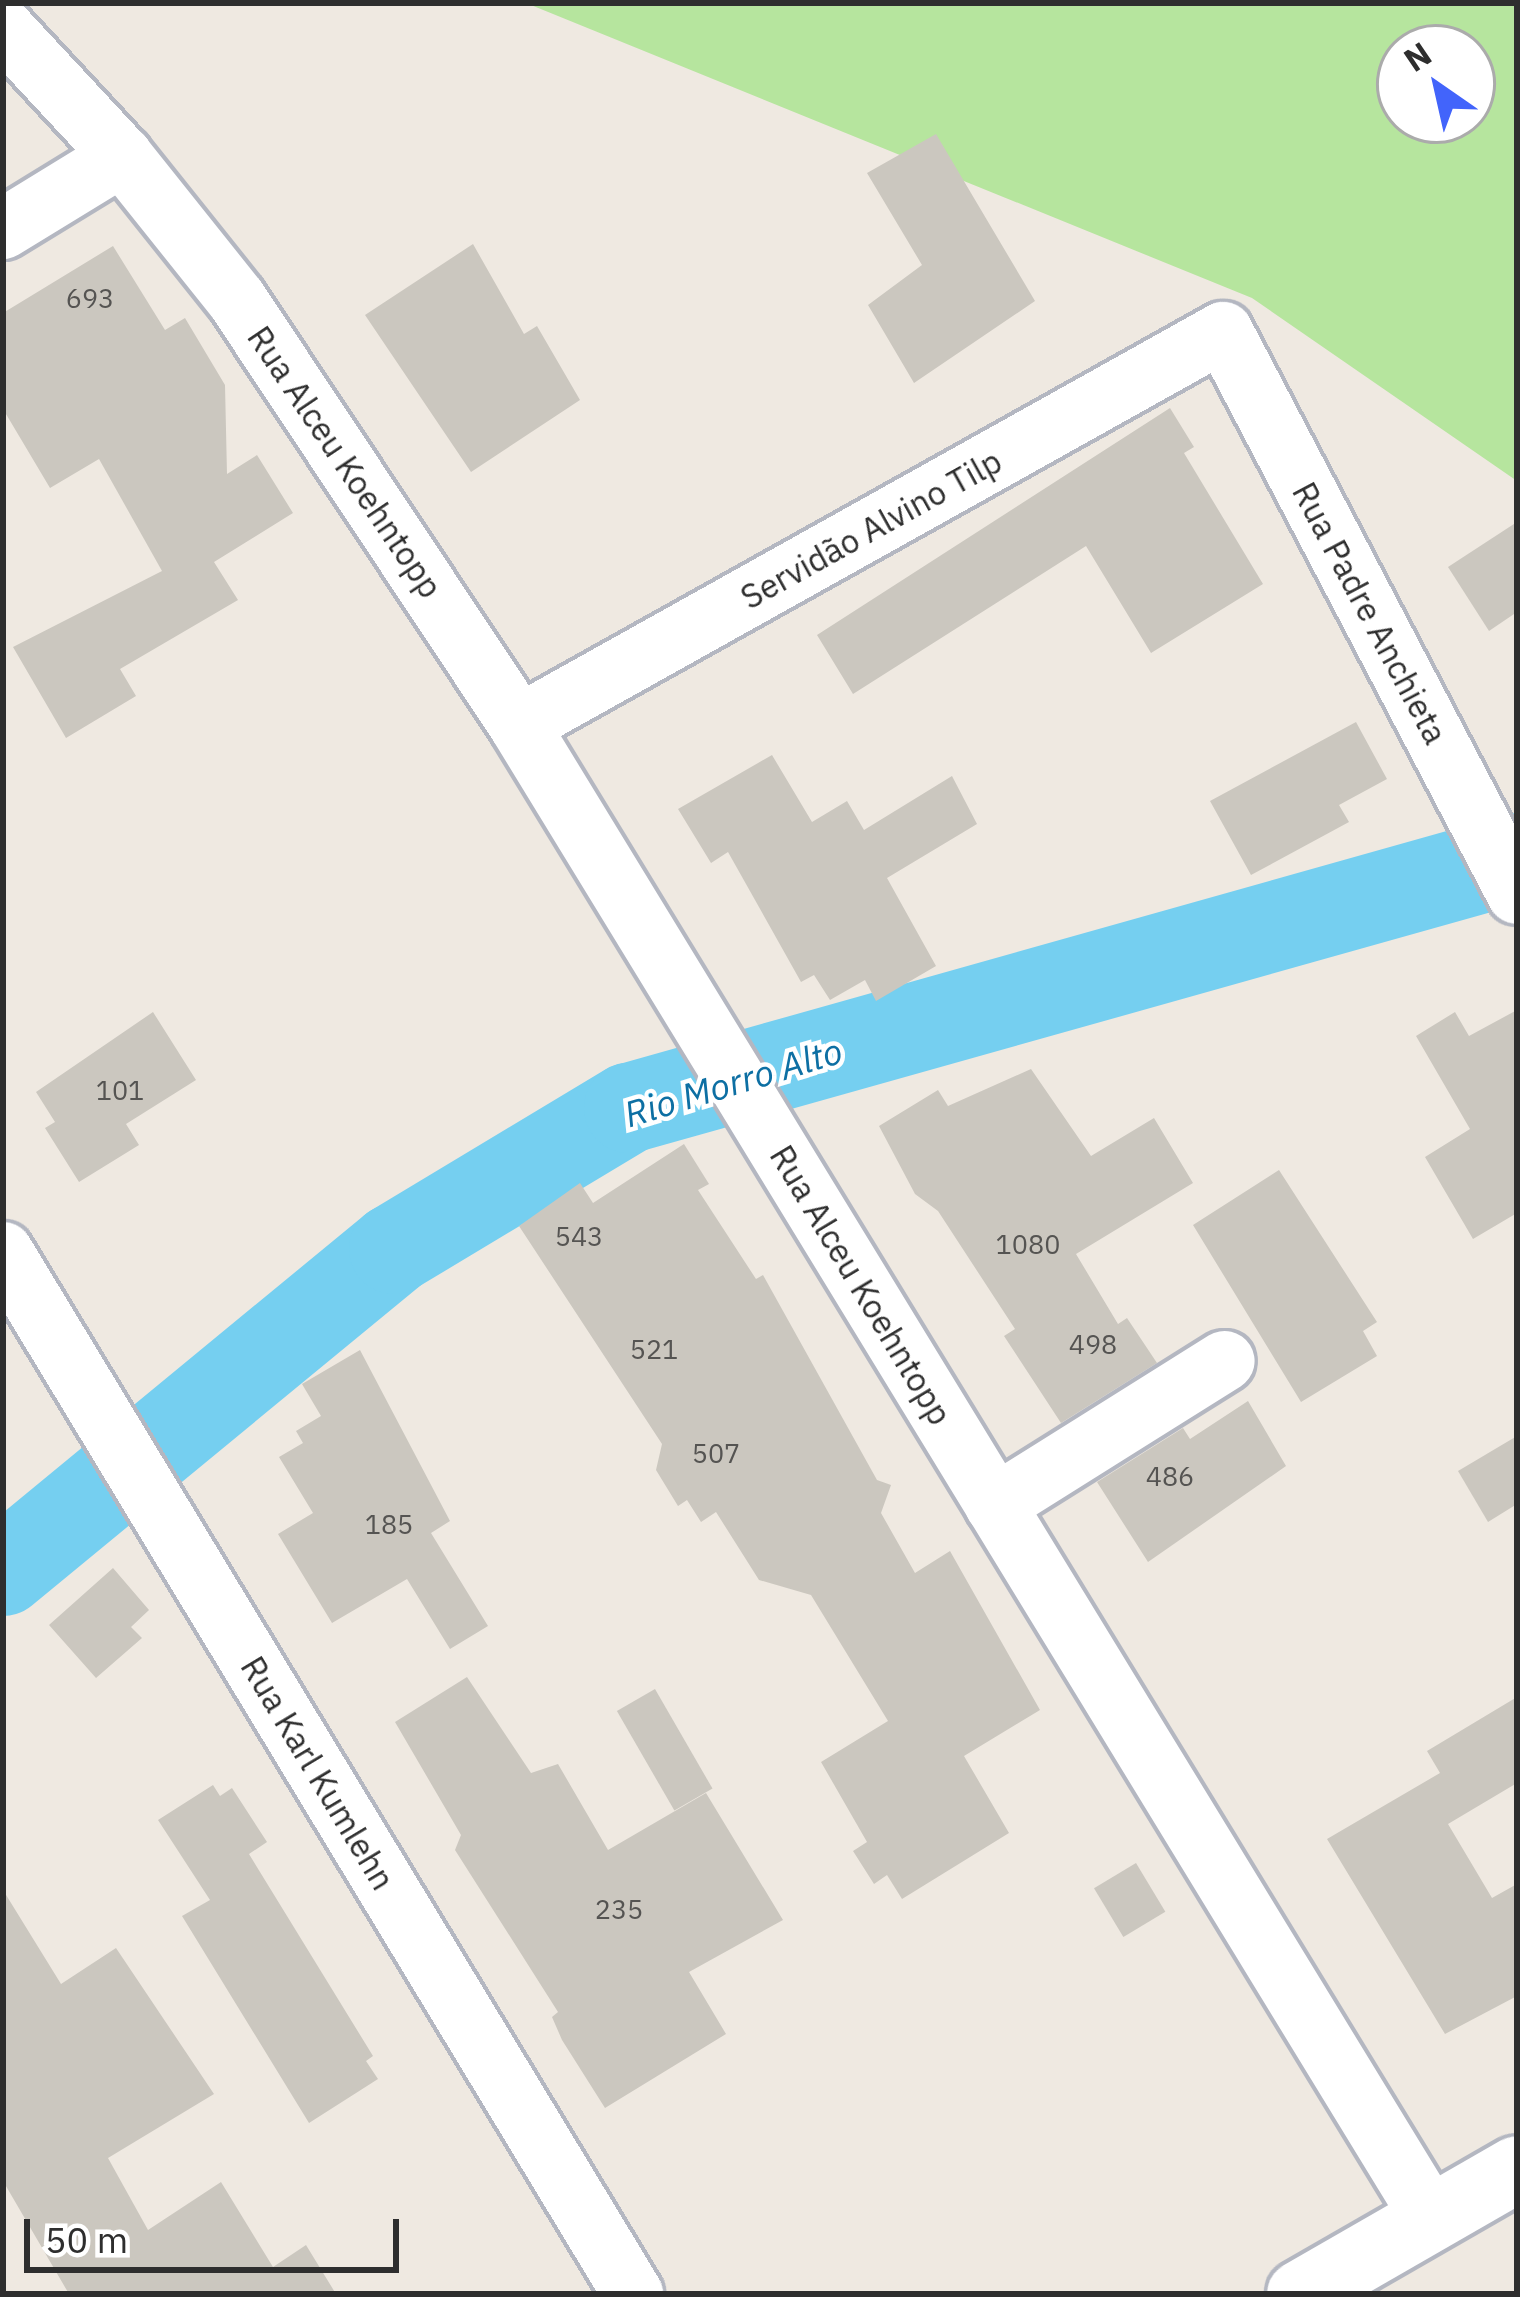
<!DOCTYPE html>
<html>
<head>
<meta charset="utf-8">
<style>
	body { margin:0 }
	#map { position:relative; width:1520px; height:2297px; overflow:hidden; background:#efe9e1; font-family:"IBM Plex Sans",sans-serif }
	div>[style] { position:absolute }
	.green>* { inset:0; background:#b6e59e }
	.river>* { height:90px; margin:-45px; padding:0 45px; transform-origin:45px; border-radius:45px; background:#75cff0 }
	.building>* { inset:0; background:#cbc7bf; transform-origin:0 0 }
	.roads { filter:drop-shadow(3px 0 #b4b7c1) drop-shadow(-3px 0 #b4b7c1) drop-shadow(0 3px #b4b7c1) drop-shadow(0 -3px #b4b7c1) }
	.minor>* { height:60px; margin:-30px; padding:0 30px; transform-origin:30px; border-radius:30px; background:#fff }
	.secondary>* { height:66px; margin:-33px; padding:0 33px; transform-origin:33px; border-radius:33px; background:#fff }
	span { translate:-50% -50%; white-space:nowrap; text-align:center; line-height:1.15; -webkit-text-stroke:9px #fff; paint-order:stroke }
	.number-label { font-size:27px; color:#555452 }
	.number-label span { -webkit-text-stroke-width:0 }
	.street-label { font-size:33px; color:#2e2e2e }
	.water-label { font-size:36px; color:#0d6fa3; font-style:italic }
	.frame { position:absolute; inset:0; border:6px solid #2e2e2e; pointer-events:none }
	.north { position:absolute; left:1376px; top:24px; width:120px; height:120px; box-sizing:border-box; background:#fff; border:3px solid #ababab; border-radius:50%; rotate:326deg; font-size:33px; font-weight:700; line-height:48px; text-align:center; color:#2e2e2e }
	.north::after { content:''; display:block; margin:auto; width:42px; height:54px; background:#4264fb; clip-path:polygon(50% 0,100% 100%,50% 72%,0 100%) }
	.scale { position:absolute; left:24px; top:2219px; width:375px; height:54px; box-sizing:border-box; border:6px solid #2e2e2e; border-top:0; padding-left:15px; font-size:36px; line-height:42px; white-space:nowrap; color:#2e2e2e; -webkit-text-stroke:9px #fff; paint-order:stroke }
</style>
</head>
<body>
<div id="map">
	<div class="green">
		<i style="clip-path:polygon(evenodd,526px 3px,1517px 3px,1517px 481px,1252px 298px,526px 3px,1400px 48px,1472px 48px,1472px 120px,1400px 120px,1400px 48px)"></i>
	</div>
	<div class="river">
		<i style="left:3px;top:1571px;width:507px;rotate:-39.47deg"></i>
		<i style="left:394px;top:1249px;width:274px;rotate:-31deg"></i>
		<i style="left:629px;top:1108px;width:923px;rotate:-15.72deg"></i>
	</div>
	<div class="building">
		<i style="clip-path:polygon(936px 134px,1035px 301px,914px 383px,868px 305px,922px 265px,867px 173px)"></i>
		<i style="clip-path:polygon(473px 244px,524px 334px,537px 326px,580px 400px,471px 472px,365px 315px)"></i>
		<i style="clip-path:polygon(113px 246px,165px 330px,185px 318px,225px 385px,227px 474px,257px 455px,293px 513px,214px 562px,238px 600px,120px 669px,136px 696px,66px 738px,13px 647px,162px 571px,99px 459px,50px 488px,3px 409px,3px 313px)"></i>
		<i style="clip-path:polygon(1170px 408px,1194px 447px,1184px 453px,1263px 584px,1151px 653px,1086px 546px,853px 694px,817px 635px)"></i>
		<i style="clip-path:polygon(1517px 522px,1517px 612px,1489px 631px,1448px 567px)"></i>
		<i style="clip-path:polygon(1356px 722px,1387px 779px,1339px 805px,1349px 822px,1251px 875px,1210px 801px)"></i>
		<i style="clip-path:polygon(772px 755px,812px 822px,847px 801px,864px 830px,952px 776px,977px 824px,887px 878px,936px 966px,876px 1001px,865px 980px,830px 1000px,814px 975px,801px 982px,728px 852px,711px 863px,678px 809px)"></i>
		<i style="clip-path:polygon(1517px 1010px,1517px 1213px,1473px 1239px,1425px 1157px,1470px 1129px,1416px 1036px,1455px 1012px,1469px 1036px)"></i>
		<i style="clip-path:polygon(153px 1012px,196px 1080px,126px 1124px,139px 1145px,79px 1182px,45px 1128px,55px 1122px,36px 1092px)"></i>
		<i style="clip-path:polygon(1031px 1069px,1091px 1156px,1154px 1118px,1193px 1183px,1076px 1254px,1118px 1324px,1127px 1318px,1157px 1363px,1061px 1423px,1004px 1336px,1015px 1329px,938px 1211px,915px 1194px,879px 1126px,938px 1090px,948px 1106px)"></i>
		<i style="clip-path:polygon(684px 1144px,709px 1184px,698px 1190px,756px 1279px,763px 1275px,877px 1480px,891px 1485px,881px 1513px,915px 1573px,950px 1551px,1040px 1710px,964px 1756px,1009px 1833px,902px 1899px,887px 1875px,874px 1884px,853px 1851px,867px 1842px,821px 1762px,888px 1721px,811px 1595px,759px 1580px,716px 1512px,701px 1522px,687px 1500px,678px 1506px,656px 1470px,662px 1444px,519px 1226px,580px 1183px,593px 1203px)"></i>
		<i style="clip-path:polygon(1279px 1170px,1377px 1322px,1363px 1331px,1377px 1356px,1301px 1402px,1193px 1225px)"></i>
		<i style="clip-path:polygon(360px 1350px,450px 1521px,431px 1533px,488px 1626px,450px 1649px,407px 1579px,332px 1623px,278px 1534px,313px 1513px,279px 1457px,303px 1443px,296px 1431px,321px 1416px,302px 1384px)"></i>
		<i style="clip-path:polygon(1248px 1401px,1286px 1466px,1148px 1562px,1097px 1482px,1183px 1428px,1190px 1439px)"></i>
		<i style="clip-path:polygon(1517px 1436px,1517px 1504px,1488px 1522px,1458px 1471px)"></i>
		<i style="clip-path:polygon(113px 1568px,149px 1610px,131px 1627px,142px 1638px,96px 1678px,49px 1625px)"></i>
		<i style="clip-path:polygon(467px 1677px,531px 1773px,558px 1764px,608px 1850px,706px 1793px,783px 1920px,689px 1972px,726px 2034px,605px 2108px,562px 2040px,552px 2017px,558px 2012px,455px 1850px,461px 1835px,395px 1722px)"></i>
		<i style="left:655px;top:1689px;width:115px;height:44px;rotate:60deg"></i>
		<i style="clip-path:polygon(1517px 1697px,1517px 1783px,1448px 1824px,1492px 1898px,1517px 1884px,1517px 1996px,1445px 2034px,1327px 1839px,1440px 1773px,1427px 1751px)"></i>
		<i style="clip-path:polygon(213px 1785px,220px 1796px,232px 1788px,267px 1842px,249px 1854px,373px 2056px,366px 2061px,378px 2079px,309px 2123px,182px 1916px,210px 1900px,158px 1820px)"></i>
		<i style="left:1136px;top:1863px;width:57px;height:49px;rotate:59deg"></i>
		<i style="clip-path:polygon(3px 1890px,61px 1984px,116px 1948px,214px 2094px,108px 2158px,148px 2230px,221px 2182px,273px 2267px,306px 2245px,336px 2294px,69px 2294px,3px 2181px)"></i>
	</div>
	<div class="roads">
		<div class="minor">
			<i style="left:3px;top:28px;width:175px;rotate:47.1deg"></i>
			<i style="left:122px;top:156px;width:184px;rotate:51.4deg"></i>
			<i style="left:237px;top:300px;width:510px;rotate:56.43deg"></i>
			<i style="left:519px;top:725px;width:1750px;rotate:58.58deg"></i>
			<i style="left:3px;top:229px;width:140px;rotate:-31.5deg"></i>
			<i style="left:519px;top:725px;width:806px;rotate:-29.17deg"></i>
			<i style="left:1223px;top:332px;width:634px;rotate:62.38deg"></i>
			<i style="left:3px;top:1252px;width:1218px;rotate:58.84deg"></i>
			<i style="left:995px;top:1505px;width:271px;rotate:-32.1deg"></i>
		</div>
		<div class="secondary">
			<i style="left:1300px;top:2294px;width:250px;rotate:-29.9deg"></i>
		</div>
	</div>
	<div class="number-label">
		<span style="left:90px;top:298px">693</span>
		<span style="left:120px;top:1090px">101</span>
		<span style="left:579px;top:1236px">543</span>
		<span style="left:1028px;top:1244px">1080</span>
		<span style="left:1093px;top:1344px">498</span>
		<span style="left:654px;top:1349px">521</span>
		<span style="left:716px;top:1453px">507</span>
		<span style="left:1170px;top:1476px">486</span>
		<span style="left:389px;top:1524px">185</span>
		<span style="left:619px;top:1909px">235</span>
	</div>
	<div class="street-label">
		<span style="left:345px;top:462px;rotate:56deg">Rua Alceu Koehntopp</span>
		<span style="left:871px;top:529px;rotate:-29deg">Servidão Alvino Tilp</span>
		<span style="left:1370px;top:613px;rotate:62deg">Rua Padre Anchieta</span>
		<span style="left:861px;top:1285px;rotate:59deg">Rua Alceu Koehntopp</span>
		<span style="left:318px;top:1773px;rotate:59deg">Rua Karl Kumlehn</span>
	</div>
	<div class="water-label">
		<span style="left:733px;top:1082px;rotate:-17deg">Rio Morro Alto</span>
	</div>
	<div class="frame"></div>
	<div class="north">N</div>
	<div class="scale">50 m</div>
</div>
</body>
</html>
